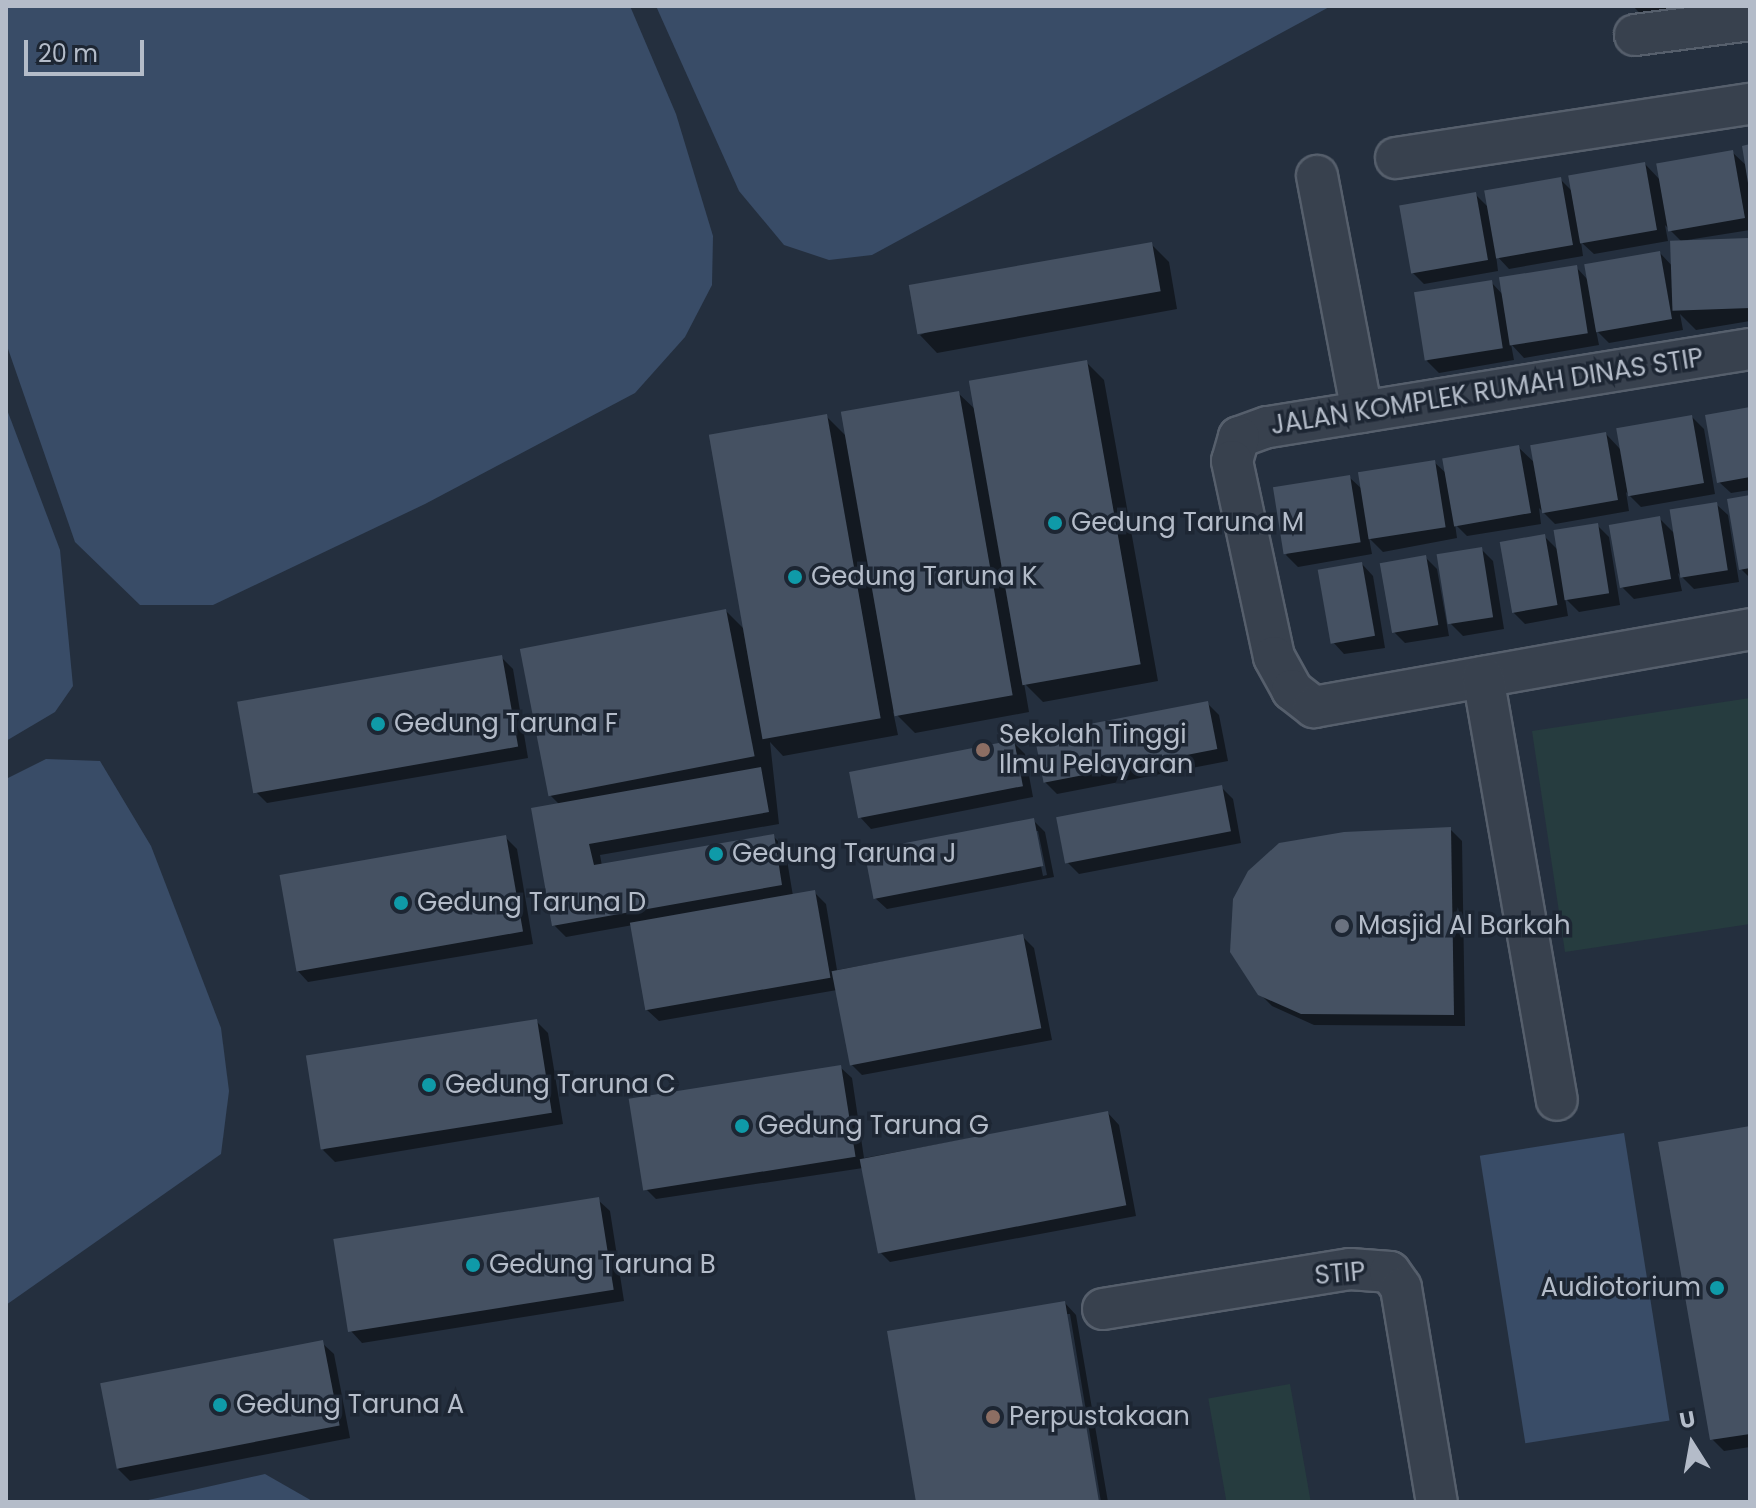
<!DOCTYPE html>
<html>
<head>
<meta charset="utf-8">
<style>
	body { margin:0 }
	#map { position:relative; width:1756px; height:1508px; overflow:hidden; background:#242f3e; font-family:Poppins,sans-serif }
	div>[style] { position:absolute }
	.green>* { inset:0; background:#263c3f; transform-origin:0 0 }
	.water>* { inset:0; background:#394c67; transform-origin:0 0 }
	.shadow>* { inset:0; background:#0007 }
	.building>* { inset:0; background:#455162; transform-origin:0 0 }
	.roads { filter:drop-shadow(2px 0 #565f6c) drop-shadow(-2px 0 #565f6c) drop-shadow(0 2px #565f6c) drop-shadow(0 -2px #565f6c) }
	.minor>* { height:40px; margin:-20px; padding:0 20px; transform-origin:20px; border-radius:20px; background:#38414e }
	.dots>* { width:22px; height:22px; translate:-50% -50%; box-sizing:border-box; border:4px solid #1d2633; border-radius:50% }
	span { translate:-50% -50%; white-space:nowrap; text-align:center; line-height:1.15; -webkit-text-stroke:7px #1d2633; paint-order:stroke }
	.street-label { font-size:26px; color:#b4bcc9 }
	.poi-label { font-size:26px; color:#b4bcc9 }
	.left { translate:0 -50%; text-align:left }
	.right { translate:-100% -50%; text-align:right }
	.frame { position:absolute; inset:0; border:8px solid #b4bcc9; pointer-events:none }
	.north { position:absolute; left:1652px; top:1404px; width:80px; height:80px; -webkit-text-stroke:6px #1d2633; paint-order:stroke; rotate:349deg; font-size:22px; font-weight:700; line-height:32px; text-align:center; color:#b4bcc9 }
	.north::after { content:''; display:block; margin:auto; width:28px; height:36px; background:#b4bcc9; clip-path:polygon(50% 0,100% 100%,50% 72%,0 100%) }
	.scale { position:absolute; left:24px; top:40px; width:120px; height:36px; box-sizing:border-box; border:4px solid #b4bcc9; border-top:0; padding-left:10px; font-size:24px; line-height:28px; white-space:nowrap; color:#b4bcc9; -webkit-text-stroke:6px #1d2633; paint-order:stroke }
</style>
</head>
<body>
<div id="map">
	<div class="green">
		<i style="clip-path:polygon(1750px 698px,1750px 924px,1565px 952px,1532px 731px)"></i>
		<i style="left:1290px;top:1384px;width:120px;height:83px;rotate:80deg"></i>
	</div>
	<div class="water">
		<i style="clip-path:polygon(6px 6px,630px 6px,676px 114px,713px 236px,712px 285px,685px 337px,635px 393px,425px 504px,213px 605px,140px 605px,75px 542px,6px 343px)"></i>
		<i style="clip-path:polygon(656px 6px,1331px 6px,872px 255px,829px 260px,784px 245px,739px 191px)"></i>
		<i style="clip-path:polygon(6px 407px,60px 550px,73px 686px,55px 712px,6px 741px)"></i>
		<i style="clip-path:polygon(46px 759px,100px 761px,151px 846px,221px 1028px,229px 1091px,221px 1154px,6px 1305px,6px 779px)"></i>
		<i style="left:1624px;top:1133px;width:291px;height:146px;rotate:81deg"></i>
		<i style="clip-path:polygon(265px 1474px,314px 1502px,138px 1502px,153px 1499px)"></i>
	</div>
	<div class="shadow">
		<i style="clip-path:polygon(1633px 6px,1750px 6px,1651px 25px)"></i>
		<i style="clip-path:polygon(1750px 146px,1750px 230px,1681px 241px,1665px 225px,1668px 241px,1594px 254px,1581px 242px,1583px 256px,1509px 269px,1496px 255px,1498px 271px,1424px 284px,1412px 272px,1475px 194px,1489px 208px,1560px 179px,1573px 192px,1645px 164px,1661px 181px,1732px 152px,1748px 167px)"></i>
		<i style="clip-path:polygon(1747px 240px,1750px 321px,1696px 330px,1680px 314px,1683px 330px,1609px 343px,1596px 330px,1599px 345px,1524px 358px,1511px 344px,1514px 360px,1439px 373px,1427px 361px,1491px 282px,1504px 296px,1576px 267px,1588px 280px,1660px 253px,1676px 270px)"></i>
		<i style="clip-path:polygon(1151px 244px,1169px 262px,1177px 309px,937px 353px,920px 335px)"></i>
		<i style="clip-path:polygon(1086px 362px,1104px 380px,1158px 681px,1043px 702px,1024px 683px,1029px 712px,915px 733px,893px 711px,898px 735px,783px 756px,770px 742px,779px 824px,600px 855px,602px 866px,773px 836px,785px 848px,793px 896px,814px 892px,826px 904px,837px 970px,1022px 936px,1034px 948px,1052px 1040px,862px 1075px,850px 1063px,837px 990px,659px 1021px,647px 1010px,633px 925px,566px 937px,554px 925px,560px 805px,550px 795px,726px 611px,746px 631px,826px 416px,848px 438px,958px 393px,977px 411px)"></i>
		<i style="clip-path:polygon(1750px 409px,1750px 490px,1731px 493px,1719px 482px)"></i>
		<i style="clip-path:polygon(1692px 417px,1704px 429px,1715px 494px,1641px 507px,1626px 492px,1629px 511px,1555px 524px,1539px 508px,1541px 524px,1467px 536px,1455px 524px,1457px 538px,1383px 552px,1369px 538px,1372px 554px,1298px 567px,1286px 555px,1349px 477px,1363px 490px,1434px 462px,1447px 474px,1518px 447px,1535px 463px,1606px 434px,1621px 450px)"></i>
		<i style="clip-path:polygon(1750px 497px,1750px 578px,1741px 569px)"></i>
		<i style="clip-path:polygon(1716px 504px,1728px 515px,1739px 582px,1694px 589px,1678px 573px,1682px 591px,1634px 599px,1622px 587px,1659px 518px,1676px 535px)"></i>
		<i style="clip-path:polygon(1597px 525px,1609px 537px,1620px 605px,1579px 612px,1565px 598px,1568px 616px,1525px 624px,1513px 612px,1544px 536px,1559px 551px)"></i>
		<i style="clip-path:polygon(1481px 549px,1493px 561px,1504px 629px,1463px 636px,1451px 624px)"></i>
		<i style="clip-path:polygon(1425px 557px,1437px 569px,1449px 636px,1405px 643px,1393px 631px)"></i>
		<i style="clip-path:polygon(1362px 564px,1373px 576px,1385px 648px,1344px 654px,1333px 642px)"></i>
		<i style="clip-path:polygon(501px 657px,513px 669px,528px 758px,267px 803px,255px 791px)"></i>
		<i style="clip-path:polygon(1207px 703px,1219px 715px,1228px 761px,1057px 794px,1045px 782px)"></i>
		<i style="clip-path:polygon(1013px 742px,1025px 754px,1033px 797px,871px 829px,860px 817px)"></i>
		<i style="clip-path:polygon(1221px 787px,1233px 799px,1241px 843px,1079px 874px,1067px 862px)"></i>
		<i style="clip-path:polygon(evenodd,1033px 820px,1045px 832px,1054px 877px,887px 909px,875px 898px,1033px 820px,1034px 831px,1038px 831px,1047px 875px,1043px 876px,1034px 831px)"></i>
		<i style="clip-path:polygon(1450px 829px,1462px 841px,1465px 1026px,1314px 1025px,1272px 1006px,1260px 994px)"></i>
		<i style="clip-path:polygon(505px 837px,517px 849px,533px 944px,308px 982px,297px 970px)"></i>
		<i style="clip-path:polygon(536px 1021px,548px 1033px,563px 1124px,335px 1162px,323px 1150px)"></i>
		<i style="clip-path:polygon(840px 1067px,852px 1078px,864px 1158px,1108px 1113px,1119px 1125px,1136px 1216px,890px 1262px,878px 1250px,863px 1168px,656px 1199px,644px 1187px)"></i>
		<i style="clip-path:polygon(1750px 1128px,1750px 1447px,1724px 1451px,1712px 1439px)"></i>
		<i style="clip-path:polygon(598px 1200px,610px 1211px,624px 1301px,362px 1343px,351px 1331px)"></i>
		<i style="clip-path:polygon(1065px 1303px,1076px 1315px,1108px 1502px,1101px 1502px,1070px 1314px,1066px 1314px,1097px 1502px,918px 1502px)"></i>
		<i style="clip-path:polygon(322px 1343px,334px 1354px,350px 1438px,130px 1481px,118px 1469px)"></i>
	</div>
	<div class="building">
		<i style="clip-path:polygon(1750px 144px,1750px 183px,1748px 183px,1742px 146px)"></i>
		<i style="left:1733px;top:150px;width:69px;height:78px;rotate:80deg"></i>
		<i style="left:1645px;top:162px;width:69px;height:78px;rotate:80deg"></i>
		<i style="left:1561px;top:177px;width:69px;height:78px;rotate:80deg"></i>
		<i style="left:1476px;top:192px;width:69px;height:78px;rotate:80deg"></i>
		<i style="left:1748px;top:238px;width:70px;height:78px;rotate:88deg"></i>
		<i style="left:1152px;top:242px;width:50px;height:247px;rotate:80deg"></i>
		<i style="left:1660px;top:251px;width:69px;height:77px;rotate:80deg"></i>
		<i style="left:1577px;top:265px;width:69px;height:79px;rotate:81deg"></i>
		<i style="left:1492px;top:280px;width:69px;height:79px;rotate:81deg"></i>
		<i style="left:1087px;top:360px;width:309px;height:120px;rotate:80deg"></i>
		<i style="left:959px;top:391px;width:309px;height:120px;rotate:80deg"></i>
		<i style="clip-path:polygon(1750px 407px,1750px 477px,1717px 483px,1705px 415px)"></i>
		<i style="left:827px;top:414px;width:309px;height:120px;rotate:80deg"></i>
		<i style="left:1692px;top:415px;width:69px;height:77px;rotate:80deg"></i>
		<i style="left:1606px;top:432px;width:69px;height:77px;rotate:80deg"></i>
		<i style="left:1519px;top:445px;width:69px;height:78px;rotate:80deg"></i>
		<i style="left:1435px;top:460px;width:68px;height:78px;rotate:81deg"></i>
		<i style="left:1350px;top:475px;width:68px;height:78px;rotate:81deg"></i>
		<i style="clip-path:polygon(1750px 495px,1750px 568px,1739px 570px,1727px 499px)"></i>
		<i style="left:1717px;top:502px;width:69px;height:48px;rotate:81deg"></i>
		<i style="left:1660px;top:516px;width:64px;height:52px;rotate:80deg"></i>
		<i style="left:1598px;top:523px;width:71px;height:45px;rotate:81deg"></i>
		<i style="left:1545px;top:534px;width:72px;height:46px;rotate:80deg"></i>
		<i style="left:1482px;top:547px;width:71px;height:46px;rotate:81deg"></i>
		<i style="left:1426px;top:555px;width:71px;height:47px;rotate:80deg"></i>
		<i style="left:1362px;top:562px;width:75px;height:45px;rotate:80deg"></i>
		<i style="left:726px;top:609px;width:150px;height:210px;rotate:79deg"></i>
		<i style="left:502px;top:655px;width:93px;height:269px;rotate:80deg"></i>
		<i style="left:1208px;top:701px;width:49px;height:177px;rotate:79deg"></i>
		<i style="left:1014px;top:740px;width:47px;height:168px;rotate:79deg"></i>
		<i style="clip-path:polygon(761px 767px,769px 812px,589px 844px,594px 865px,774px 834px,782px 885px,552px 926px,531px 808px)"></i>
		<i style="left:1222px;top:785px;width:47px;height:169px;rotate:79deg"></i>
		<i style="left:1034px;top:818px;width:49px;height:173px;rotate:79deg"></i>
		<i style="clip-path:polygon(1451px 827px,1454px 1015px,1301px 1014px,1258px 995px,1230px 952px,1233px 899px,1248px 871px,1279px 843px,1344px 832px)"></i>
		<i style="left:506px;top:835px;width:98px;height:230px;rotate:80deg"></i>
		<i style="left:815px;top:890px;width:89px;height:188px;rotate:80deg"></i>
		<i style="left:1023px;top:934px;width:96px;height:195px;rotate:79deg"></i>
		<i style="left:537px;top:1019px;width:95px;height:234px;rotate:81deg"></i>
		<i style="left:841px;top:1065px;width:93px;height:215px;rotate:81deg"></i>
		<i style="left:1108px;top:1111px;width:96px;height:253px;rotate:79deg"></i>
		<i style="clip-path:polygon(1750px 1126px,1750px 1434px,1710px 1440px,1658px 1142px)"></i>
		<i style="left:599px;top:1197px;width:94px;height:269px;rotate:81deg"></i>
		<i style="clip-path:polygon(1065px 1301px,1099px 1502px,916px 1502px,887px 1331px)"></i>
		<i style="left:323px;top:1340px;width:87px;height:227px;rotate:79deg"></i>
	</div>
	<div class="roads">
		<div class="minor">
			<i style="left:1635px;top:35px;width:116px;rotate:-7.4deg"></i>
			<i style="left:1396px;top:158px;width:358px;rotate:-8.7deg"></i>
			<i style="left:1317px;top:176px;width:240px;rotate:79.2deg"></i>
			<i style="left:1750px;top:349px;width:489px;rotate:170.8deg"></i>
			<i style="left:1267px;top:427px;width:30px;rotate:160deg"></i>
			<i style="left:1239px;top:437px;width:25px;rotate:106deg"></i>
			<i style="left:1232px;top:461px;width:200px;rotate:77.9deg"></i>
			<i style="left:1274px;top:657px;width:38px;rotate:61deg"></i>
			<i style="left:1292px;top:690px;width:28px;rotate:38deg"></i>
			<i style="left:1314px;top:707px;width:443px;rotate:-10.1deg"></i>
			<i style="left:1483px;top:677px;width:429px;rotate:80.1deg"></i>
			<i style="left:1103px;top:1309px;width:250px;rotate:-9.2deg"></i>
			<i style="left:1350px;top:1269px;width:40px;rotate:4.3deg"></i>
			<i style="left:1390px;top:1272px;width:19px;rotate:55deg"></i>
			<i style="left:1401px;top:1288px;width:217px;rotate:80.5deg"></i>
		</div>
	</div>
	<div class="dots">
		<i style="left:1055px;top:523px;background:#0f9aa8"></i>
		<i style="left:795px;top:577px;background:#0f9aa8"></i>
		<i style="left:378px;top:724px;background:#0f9aa8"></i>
		<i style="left:983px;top:750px;background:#8d6e63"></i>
		<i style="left:716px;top:854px;background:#0f9aa8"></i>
		<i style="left:401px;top:903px;background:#0f9aa8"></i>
		<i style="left:1342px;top:926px;background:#6b7280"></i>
		<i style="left:429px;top:1085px;background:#0f9aa8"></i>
		<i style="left:742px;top:1126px;background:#0f9aa8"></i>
		<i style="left:473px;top:1265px;background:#0f9aa8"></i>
		<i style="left:1717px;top:1288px;background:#0f9aa8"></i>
		<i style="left:220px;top:1405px;background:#0f9aa8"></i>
		<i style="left:993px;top:1417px;background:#8d6e63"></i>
	</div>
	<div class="street-label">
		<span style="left:1487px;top:392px;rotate:-9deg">JALAN KOMPLEK RUMAH DINAS STIP</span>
		<span style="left:1340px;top:1274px;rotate:-5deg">STIP</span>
	</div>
	<div class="poi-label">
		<span class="left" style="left:1071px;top:523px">Gedung Taruna M</span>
		<span class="left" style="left:811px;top:577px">Gedung Taruna K</span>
		<span class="left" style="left:394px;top:724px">Gedung Taruna F</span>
		<span class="left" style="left:999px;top:750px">Sekolah Tinggi<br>Ilmu Pelayaran</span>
		<span class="left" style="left:732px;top:854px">Gedung Taruna J</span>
		<span class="left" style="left:417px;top:903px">Gedung Taruna D</span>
		<span class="left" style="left:1358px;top:926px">Masjid Al Barkah</span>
		<span class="left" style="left:445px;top:1085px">Gedung Taruna C</span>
		<span class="left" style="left:758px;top:1126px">Gedung Taruna G</span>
		<span class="left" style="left:489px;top:1265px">Gedung Taruna B</span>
		<span class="right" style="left:1701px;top:1288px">Audiotorium</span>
		<span class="left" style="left:236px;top:1405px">Gedung Taruna A</span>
		<span class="left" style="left:1009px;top:1417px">Perpustakaan</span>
	</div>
	<div class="frame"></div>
	<div class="north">U</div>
	<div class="scale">20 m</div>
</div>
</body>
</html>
